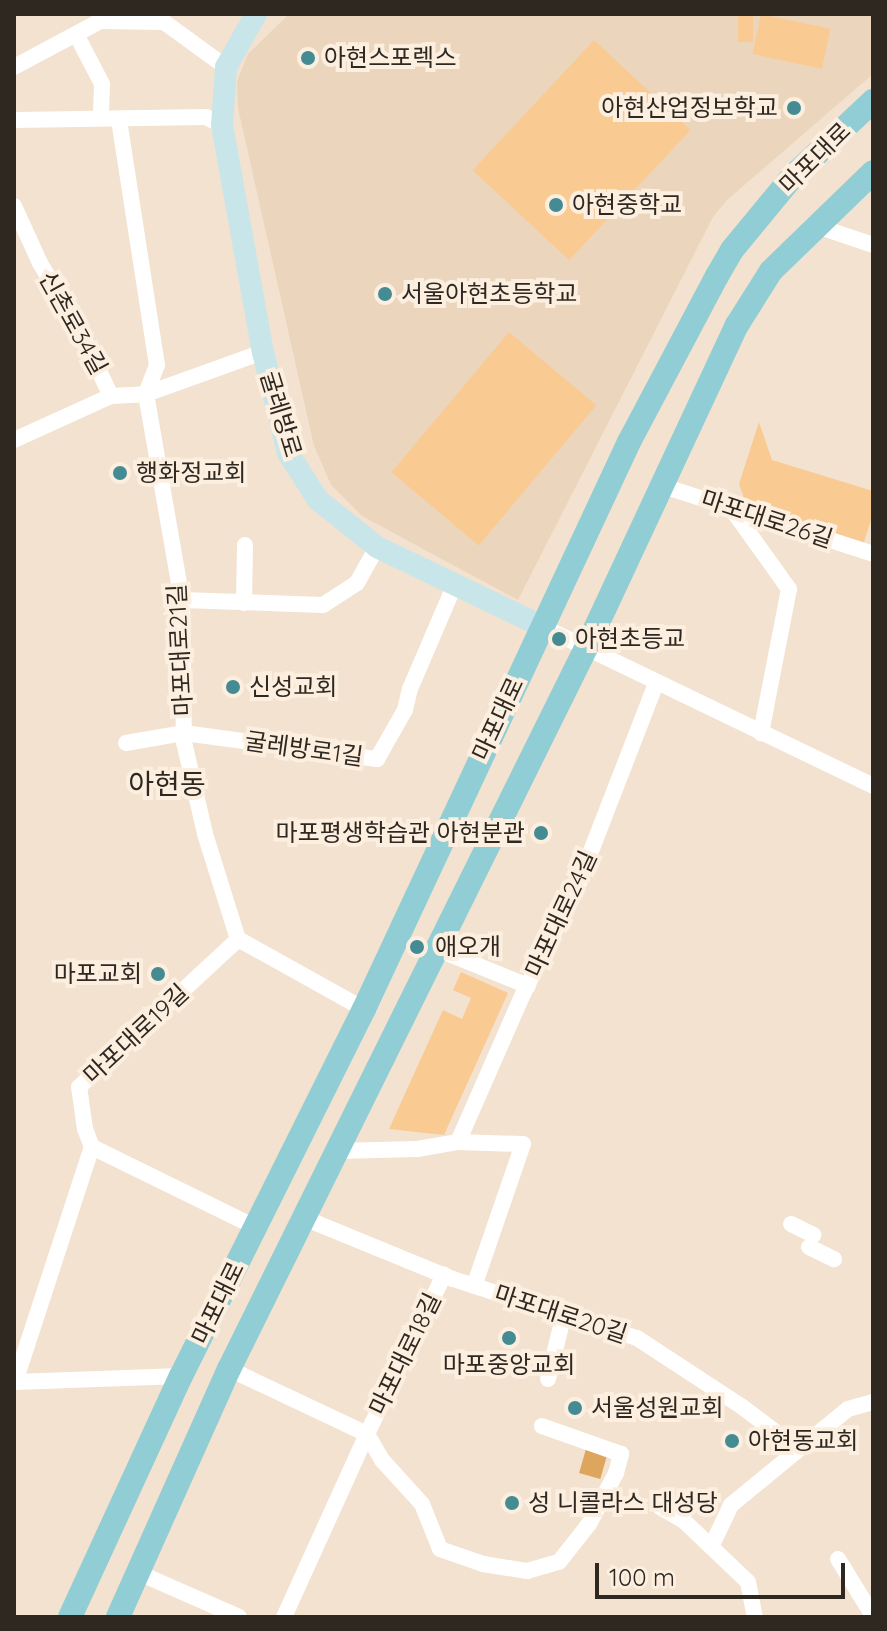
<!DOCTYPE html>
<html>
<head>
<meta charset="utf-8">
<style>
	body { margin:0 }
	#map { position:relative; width:887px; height:1631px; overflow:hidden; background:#f2e2cf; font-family:Quicksand,"Noto Sans KR",sans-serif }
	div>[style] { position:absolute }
	.built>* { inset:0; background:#ebd6bd }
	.green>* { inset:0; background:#faca93; transform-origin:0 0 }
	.forest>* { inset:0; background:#dea55e; transform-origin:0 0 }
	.street>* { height:16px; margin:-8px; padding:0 8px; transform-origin:8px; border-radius:8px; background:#fff }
	.secondary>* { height:22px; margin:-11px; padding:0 11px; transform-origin:11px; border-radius:11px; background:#c8e6e9 }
	.primary>* { height:24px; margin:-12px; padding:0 12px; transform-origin:12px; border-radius:12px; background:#91cdd4 }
	.dots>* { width:22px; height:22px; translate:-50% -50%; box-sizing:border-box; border:4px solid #fdefe0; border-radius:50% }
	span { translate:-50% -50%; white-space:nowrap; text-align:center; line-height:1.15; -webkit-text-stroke:8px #fdefe0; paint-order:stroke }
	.poi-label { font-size:24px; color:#2e2821 }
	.left { translate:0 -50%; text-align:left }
	.right { translate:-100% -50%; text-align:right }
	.street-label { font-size:24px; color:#2e2821 }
	.quarter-label { font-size:28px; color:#2e2821 }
	.frame { position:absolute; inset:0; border:16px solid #2e2821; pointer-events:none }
	.scale { position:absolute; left:595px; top:1563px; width:250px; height:36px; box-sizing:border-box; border:4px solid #2e2821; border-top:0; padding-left:10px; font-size:24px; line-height:28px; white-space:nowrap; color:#2e2821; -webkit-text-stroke:6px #fdefe0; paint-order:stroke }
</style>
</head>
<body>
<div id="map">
	<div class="built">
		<i style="clip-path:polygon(289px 14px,873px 14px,873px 74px,727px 200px,713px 217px,518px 600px,362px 516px,331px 485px,314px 446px,238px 108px,237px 81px,248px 54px)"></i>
	</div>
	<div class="green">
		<i style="left:738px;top:14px;width:15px;height:28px"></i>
		<i style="left:761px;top:14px;width:71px;height:41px;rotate:12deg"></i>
		<i style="left:594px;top:40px;width:132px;height:178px;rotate:43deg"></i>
		<i style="left:509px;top:332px;width:114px;height:183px;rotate:40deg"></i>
		<i style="clip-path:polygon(759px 422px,772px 460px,873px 491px,873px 514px,863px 545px,748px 509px,739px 484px)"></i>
		<i style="clip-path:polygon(461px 972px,508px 993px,444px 1135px,389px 1129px,443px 1010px,462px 1019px,471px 998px,453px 990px)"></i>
	</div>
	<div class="forest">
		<i style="left:586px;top:1449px;width:22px;height:25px;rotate:16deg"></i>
	</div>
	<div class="street">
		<i style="left:76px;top:34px;width:56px;rotate:62.5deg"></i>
		<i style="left:102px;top:84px;width:33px;rotate:92deg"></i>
		<i style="left:14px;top:67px;width:98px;rotate:-28.1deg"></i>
		<i style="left:100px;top:21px;width:64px;rotate:0.9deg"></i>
		<i style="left:164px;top:22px;width:77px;rotate:36deg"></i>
		<i style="left:14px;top:120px;width:192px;rotate:-0.9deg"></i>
		<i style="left:206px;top:117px;width:18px;rotate:27deg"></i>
		<i style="left:119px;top:120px;width:248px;rotate:81.2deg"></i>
		<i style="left:157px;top:365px;width:31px;rotate:111deg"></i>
		<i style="left:146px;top:394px;width:209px;rotate:80.1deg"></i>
		<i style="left:182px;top:600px;width:142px;rotate:89.2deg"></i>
		<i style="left:184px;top:742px;width:94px;rotate:77.1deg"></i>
		<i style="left:205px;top:834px;width:110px;rotate:72.6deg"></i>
		<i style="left:238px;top:939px;width:144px;rotate:29.1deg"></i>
		<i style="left:14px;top:206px;width:63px;rotate:65.5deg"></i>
		<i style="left:40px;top:263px;width:72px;rotate:59.2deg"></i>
		<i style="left:77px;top:325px;width:79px;rotate:64.4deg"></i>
		<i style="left:817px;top:226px;width:59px;rotate:18.7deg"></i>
		<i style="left:14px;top:440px;width:107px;rotate:-24.4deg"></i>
		<i style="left:111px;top:396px;width:35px;rotate:-3deg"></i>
		<i style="left:146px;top:394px;width:124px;rotate:-19.7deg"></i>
		<i style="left:660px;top:485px;width:224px;rotate:17.9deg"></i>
		<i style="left:731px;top:508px;width:100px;rotate:54.4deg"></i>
		<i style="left:789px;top:589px;width:147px;rotate:101deg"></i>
		<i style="left:182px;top:600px;width:141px;rotate:2deg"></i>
		<i style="left:323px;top:605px;width:40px;rotate:-32.9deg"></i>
		<i style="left:357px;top:583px;width:41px;rotate:-60.9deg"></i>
		<i style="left:244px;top:603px;width:58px;rotate:-89deg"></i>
		<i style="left:541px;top:626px;width:369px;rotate:25.7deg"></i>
		<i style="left:126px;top:743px;width:59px;rotate:-9.8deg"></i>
		<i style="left:184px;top:733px;width:195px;rotate:7.7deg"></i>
		<i style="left:377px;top:759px;width:56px;rotate:-60.3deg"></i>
		<i style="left:405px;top:710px;width:22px;rotate:-77deg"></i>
		<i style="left:410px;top:689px;width:114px;rotate:-66.8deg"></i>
		<i style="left:437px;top:949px;width:98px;rotate:22.1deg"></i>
		<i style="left:458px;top:1142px;width:162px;rotate:-66.3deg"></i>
		<i style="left:523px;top:994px;width:125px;rotate:-63.4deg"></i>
		<i style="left:579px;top:882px;width:213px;rotate:-68.8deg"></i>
		<i style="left:92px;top:1147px;width:182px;rotate:26.1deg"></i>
		<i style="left:337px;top:1151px;width:80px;rotate:-1.4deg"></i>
		<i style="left:417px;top:1149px;width:42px;rotate:-9.7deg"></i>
		<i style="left:458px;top:1142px;width:65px;rotate:1.8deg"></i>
		<i style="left:523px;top:1144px;width:150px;rotate:109deg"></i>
		<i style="left:304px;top:1218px;width:161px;rotate:22.3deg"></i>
		<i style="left:453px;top:1279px;width:193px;rotate:17.8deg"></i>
		<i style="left:637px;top:1338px;width:124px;rotate:33.2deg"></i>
		<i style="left:741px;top:1406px;width:70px;rotate:36.9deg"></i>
		<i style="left:791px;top:1224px;width:25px;rotate:26deg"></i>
		<i style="left:809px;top:1247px;width:28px;rotate:26deg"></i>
		<i style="left:229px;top:1369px;width:153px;rotate:25.2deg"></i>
		<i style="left:367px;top:1434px;width:30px;rotate:60deg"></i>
		<i style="left:382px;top:1460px;width:59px;rotate:47.7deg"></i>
		<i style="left:422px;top:1504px;width:48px;rotate:68.2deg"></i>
		<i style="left:440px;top:1549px;width:46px;rotate:19.2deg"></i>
		<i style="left:483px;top:1564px;width:45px;rotate:9deg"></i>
		<i style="left:527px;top:1571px;width:33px;rotate:-16deg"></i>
		<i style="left:559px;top:1562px;width:48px;rotate:-51.7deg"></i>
		<i style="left:589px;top:1524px;width:58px;rotate:-62.1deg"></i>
		<i style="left:616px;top:1473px;width:20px;rotate:-75deg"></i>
		<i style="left:621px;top:1454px;width:84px;rotate:-160.5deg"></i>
		<i style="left:548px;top:1379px;width:67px;rotate:-76.2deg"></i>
		<i style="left:14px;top:1382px;width:167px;rotate:-2.1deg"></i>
		<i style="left:15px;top:1382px;width:247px;rotate:-71.9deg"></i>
		<i style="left:92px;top:1147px;width:19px;rotate:-111deg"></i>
		<i style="left:85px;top:1129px;width:42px;rotate:-98.1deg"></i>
		<i style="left:79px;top:1087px;width:217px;rotate:-42.9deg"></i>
		<i style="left:660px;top:1507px;width:28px;rotate:30deg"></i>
		<i style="left:684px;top:1521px;width:88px;rotate:43.6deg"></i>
		<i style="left:748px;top:1582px;width:36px;rotate:79deg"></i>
		<i style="left:712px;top:1545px;width:44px;rotate:-64.6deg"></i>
		<i style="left:731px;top:1505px;width:151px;rotate:-39.4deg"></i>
		<i style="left:848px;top:1409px;width:26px;rotate:-16deg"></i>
		<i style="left:838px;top:1559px;width:67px;rotate:58.4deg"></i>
		<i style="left:139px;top:1573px;width:109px;rotate:23.7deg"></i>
		<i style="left:284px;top:1617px;width:201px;rotate:-65.6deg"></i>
		<i style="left:367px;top:1434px;width:177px;rotate:-64.2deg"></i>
	</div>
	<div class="secondary">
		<i style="left:256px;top:14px;width:61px;rotate:119.5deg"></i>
		<i style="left:226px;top:67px;width:58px;rotate:93.9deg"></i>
		<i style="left:222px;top:125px;width:231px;rotate:79.8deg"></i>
		<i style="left:263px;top:352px;width:104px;rotate:76.1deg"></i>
		<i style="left:288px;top:453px;width:56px;rotate:57.4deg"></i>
		<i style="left:318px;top:500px;width:75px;rotate:38.5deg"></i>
		<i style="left:377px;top:547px;width:182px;rotate:25.7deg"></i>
	</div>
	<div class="primary">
		<i style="left:70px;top:1617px;width:265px;rotate:-65.3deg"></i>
		<i style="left:181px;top:1376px;width:410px;rotate:-63.5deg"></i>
		<i style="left:364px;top:1009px;width:626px;rotate:-64.95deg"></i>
		<i style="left:629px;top:442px;width:188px;rotate:-62.1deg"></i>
		<i style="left:717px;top:276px;width:30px;rotate:-60deg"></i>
		<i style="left:732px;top:250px;width:96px;rotate:-50.5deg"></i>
		<i style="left:793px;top:176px;width:110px;rotate:-43.2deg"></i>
		<i style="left:118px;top:1617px;width:272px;rotate:-65.9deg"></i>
		<i style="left:229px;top:1369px;width:811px;rotate:-63.66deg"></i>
		<i style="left:589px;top:642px;width:350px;rotate:-65deg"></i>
		<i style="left:737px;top:325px;width:64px;rotate:-57.8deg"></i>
		<i style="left:771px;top:271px;width:142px;rotate:-44.1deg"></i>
	</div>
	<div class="dots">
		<i style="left:308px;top:58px;background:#448b93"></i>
		<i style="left:794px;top:108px;background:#448b93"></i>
		<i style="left:556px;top:205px;background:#448b93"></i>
		<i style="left:385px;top:294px;background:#448b93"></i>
		<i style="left:120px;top:473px;background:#448b93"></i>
		<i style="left:559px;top:639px;background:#448b93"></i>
		<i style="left:233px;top:687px;background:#448b93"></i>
		<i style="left:541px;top:833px;background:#448b93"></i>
		<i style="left:417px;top:947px;background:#448b93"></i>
		<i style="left:158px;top:974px;background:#448b93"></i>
		<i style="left:509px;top:1338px;background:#448b93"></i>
		<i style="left:575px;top:1408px;background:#448b93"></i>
		<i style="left:732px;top:1441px;background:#448b93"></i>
		<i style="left:512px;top:1503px;background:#448b93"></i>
	</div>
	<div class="poi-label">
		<span class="left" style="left:324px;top:58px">아현스포렉스</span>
		<span class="right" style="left:778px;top:108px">아현산업정보학교</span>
		<span class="left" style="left:572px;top:205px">아현중학교</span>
		<span class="left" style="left:401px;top:294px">서울아현초등학교</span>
		<span class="left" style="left:136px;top:473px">행화정교회</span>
		<span class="left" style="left:575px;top:639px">아현초등교</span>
		<span class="left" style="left:249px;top:687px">신성교회</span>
		<span class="right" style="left:525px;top:833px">마포평생학습관 아현분관</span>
		<span class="left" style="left:435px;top:947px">애오개</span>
		<span class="right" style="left:142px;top:974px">마포교회</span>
		<span style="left:509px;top:1365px">마포중앙교회</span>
		<span class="left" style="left:591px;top:1408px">서울성원교회</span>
		<span class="left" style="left:748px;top:1441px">아현동교회</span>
		<span class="left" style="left:528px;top:1503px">성 니콜라스 대성당</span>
	</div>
	<div class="street-label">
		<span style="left:815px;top:158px;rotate:-45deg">마포대로</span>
		<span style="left:73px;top:323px;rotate:61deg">신촌로34길</span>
		<span style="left:281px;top:414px;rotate:73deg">굴레방로</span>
		<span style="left:767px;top:519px;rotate:18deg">마포대로26길</span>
		<span style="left:180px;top:650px;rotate:-93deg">마포대로21길</span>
		<span style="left:498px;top:719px;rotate:-65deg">마포대로</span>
		<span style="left:304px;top:749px;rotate:8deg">굴레방로1길</span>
		<span style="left:561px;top:914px;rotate:-65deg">마포대로24길</span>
		<span style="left:136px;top:1034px;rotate:-43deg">마포대로19길</span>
		<span style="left:218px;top:1303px;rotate:-64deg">마포대로</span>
		<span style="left:561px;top:1314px;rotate:18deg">마포대로20길</span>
		<span style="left:405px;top:1354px;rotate:-64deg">마포대로18길</span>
	</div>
	<div class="quarter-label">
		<span style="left:167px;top:784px">아현동</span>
	</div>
	<div class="frame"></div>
	<div class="scale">100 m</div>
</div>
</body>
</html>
